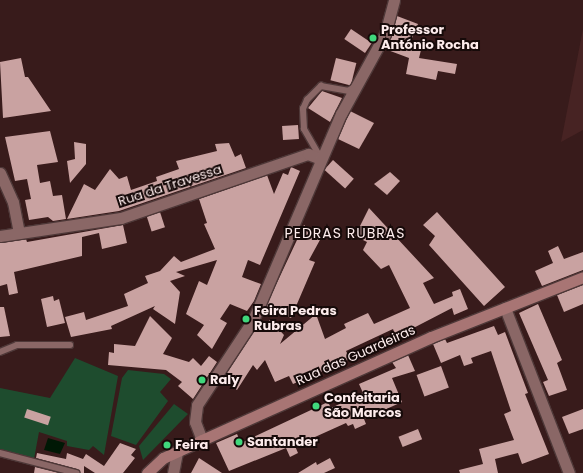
<!DOCTYPE html>
<html>
<head>
<meta charset="utf-8">
<style>
	body { margin:0 }
	#map { position:relative; width:583px; height:473px; overflow:hidden; background:#381b1b; font-family:Poppins,sans-serif }
	div>[style] { position:absolute }
	.built>* { inset:0; background:#472323 }
	.green>* { inset:0; background:#1e4c2e }
	.water>* { inset:0; background:#001805 }
	.building>* { inset:0; background:#c9a2a1; transform-origin:0 0 }
	.roads { filter:drop-shadow(1px 0 #4e3838) drop-shadow(-1px 0 #4e3838) drop-shadow(0 1px #4e3838) drop-shadow(0 -1px #4e3838) }
	.service>* { height:5.5px; margin:-2.75px; padding:0 2.75px; transform-origin:2.75px; border-radius:2.75px; background:#8a6766 }
	.minor>* { height:11px; margin:-5.5px; padding:0 5.5px; transform-origin:5.5px; border-radius:5.5px; background:#8a6766 }
	.tertiary>* { height:11px; margin:-5.5px; padding:0 5.5px; transform-origin:5.5px; border-radius:5.5px; background:#8a6766 }
	.secondary>* { height:11px; margin:-5.5px; padding:0 5.5px; transform-origin:5.5px; border-radius:5.5px; background:#a87574 }
	.dots>* { width:11px; height:11px; translate:-50% -50%; box-sizing:border-box; border:2px solid #160a09; border-radius:50% }
	span { translate:-50% -50%; white-space:nowrap; text-align:center; line-height:1.15; -webkit-text-stroke:4px #160a09; paint-order:stroke }
	.poi-label { font-size:13px; color:#fdecec; font-weight:700 }
	.left { translate:0 -50%; text-align:left }
	.street-label { font-size:13px; color:#fdecec }
	.neighbourhood-label { font-size:14px; color:#fdecec; letter-spacing:1px }
</style>
</head>
<body>
<div id="map">
	<div class="built">
		<i style="clip-path:polygon(583px 29px,583px 130px,561px 142px)"></i>
	</div>
	<div class="green">
		<i style="clip-path:polygon(75px 358px,118px 376px,104px 455px,93px 446px,89px 450px,67px 446px,67px 441px,39px 432px,34px 459px,0 449px,0 388px,50px 398px)"></i>
		<i style="clip-path:polygon(128px 370px,164px 374px,171px 379px,160px 392px,168px 401px,136px 445px,111px 436px,122px 378px)"></i>
		<i style="clip-path:polygon(174px 404px,188px 414px,143px 460px,139px 446px)"></i>
	</div>
	<div class="water">
		<i style="clip-path:polygon(48px 438px,65px 443px,60px 454px,44px 450px)"></i>
	</div>
	<div class="building">
		<i style="clip-path:polygon(397px 16px,418px 24px,410px 43px,422px 46px,419px 58px,457px 64px,455px 74px,438px 71px,436px 80px,406px 74px,409px 58px,385px 49px)"></i>
		<i style="left:351px;top:29px;width:25px;height:12px;rotate:34deg"></i>
		<i style="clip-path:polygon(21px 58px,25px 77px,28px 77px,51px 111px,3px 118px,0 62px)"></i>
		<i style="left:336px;top:58px;width:21px;height:23px;rotate:14deg"></i>
		<i style="clip-path:polygon(322px 91px,342px 98px,330px 122px,308px 108px)"></i>
		<i style="clip-path:polygon(350px 111px,374px 123px,359px 149px,338px 139px)"></i>
		<i style="left:298px;top:125px;width:14px;height:16px;rotate:86deg"></i>
		<i style="clip-path:polygon(50px 131px,58px 162px,37px 165px,40px 183px,50px 181px,53px 196px,62px 195px,66px 219px,53px 221px,48px 217px,29px 220px,25px 200px,31px 199px,27px 179px,15px 181px,5px 137px)"></i>
		<i style="clip-path:polygon(74px 142px,86px 144px,86px 164px,70px 183px,67px 161px,75px 159px)"></i>
		<i style="clip-path:polygon(229px 143px,235px 157px,241px 154px,246px 168px,119px 211px,67px 219px,84px 184px,95px 190px,110px 169px,119px 179px,127px 176px,131px 190px,157px 181px,156px 177px,179px 169px,176px 161px,217px 151px,215px 144px)"></i>
		<i style="left:333px;top:160px;width:28px;height:13px;rotate:42deg"></i>
		<i style="clip-path:polygon(291px 167px,300px 171px,260px 265px,248px 260px,242px 277px,261px 284px,254px 301px,247px 311px,230px 304px,220px 319px,227px 323px,212px 349px,197px 335px,204px 325px,186px 314px,199px 281px,207px 285px,217px 260px,176px 272px,185px 276px,170px 281px,180px 292px,175px 324px,153px 309px,155px 306px,111px 326px,112px 329px,71px 337px,65px 317px,84px 312px,86px 320px,128px 306px,124px 294px,148px 283px,145px 276px,160px 271px,174px 256px,181px 262px,215px 249px,204px 224px,207px 223px,199px 199px,267px 175px,274px 194px,283px 173px,288px 175px)"></i>
		<i style="clip-path:polygon(390px 172px,400px 181px,387px 195px,374px 184px)"></i>
		<i style="clip-path:polygon(369px 208px,434px 278px,423px 283px,434px 304px,453px 296px,452px 292px,460px 289px,468px 309px,454px 315px,452px 308px,396px 337px,393px 329px,346px 351px,350px 359px,293px 384px,289px 376px,275px 382px,265px 360px,257px 370px,253px 365px,237px 390px,223px 379px,257px 327px,260px 330px,270px 320px,284px 335px,280px 344px,316px 314px,325px 339px,346px 328px,344px 324px,368px 313px,374px 324px,410px 308px,389px 265px,381px 269px,363px 250px,367px 242px,355px 236px)"></i>
		<i style="left:160px;top:212px;width:16px;height:14px;rotate:72deg"></i>
		<i style="clip-path:polygon(437px 212px,505px 287px,484px 306px,429px 245px,435px 236px,423px 225px)"></i>
		<i style="clip-path:polygon(123px 225px,127px 243px,102px 249px,99px 233px,82px 237px,82px 256px,14px 272px,18px 293px,9px 295px,7px 284px,0 286px,0 243px,26px 239px,27px 242px)"></i>
		<i style="clip-path:polygon(304px 225px,321px 238px,309px 260px,315px 262px,291px 318px,266px 306px)"></i>
		<i style="clip-path:polygon(558px 246px,564px 259px,583px 252px,583px 270px,542px 286px,535px 271px,553px 263px,548px 251px)"></i>
		<i style="clip-path:polygon(583px 285px,583px 304px,564px 312px,557px 295px)"></i>
		<i style="clip-path:polygon(53px 296px,54px 301px,59px 299px,65px 323px,47px 327px,41px 299px)"></i>
		<i style="clip-path:polygon(538px 304px,562px 360px,557px 363px,567px 390px,549px 396px,543px 382px,548px 380px,519px 313px)"></i>
		<i style="clip-path:polygon(0 307px,4px 307px,10px 336px,0 337px)"></i>
		<i style="clip-path:polygon(150px 316px,172px 338px,163px 354px,189px 362px,193px 358px,201px 366px,209px 356px,217px 362px,193px 399px,178px 386px,182px 382px,166px 370px,108px 365px,109px 352px,114px 353px,114px 344px,135px 346px)"></i>
		<i style="clip-path:polygon(494px 326px,498px 335px,505px 332px,528px 393px,525px 394px,549px 454px,522px 464px,518px 453px,495px 459px,498px 473px,460px 473px,459px 470px,483px 464px,479px 449px,514px 440px,504px 414px,511px 411px,491px 351px,471px 358px,473px 363px,464px 366px,460px 355px,441px 363px,433px 344px,445px 339px,447px 343px)"></i>
		<i style="clip-path:polygon(408px 355px,415px 371px,392px 378px,402px 402px,364px 419px,366px 424px,355px 429px,353px 424px,348px 426px,346px 423px,295px 446px,298px 453px,290px 457px,286px 448px,229px 471px,216px 443px,237px 434px,241px 443px,328px 402px,331px 408px,363px 393px,359px 384px,396px 368px,392px 362px)"></i>
		<i style="left:441px;top:366px;width:23px;height:26px;rotate:70deg"></i>
		<i style="left:27px;top:409px;width:25px;height:9px;rotate:18deg"></i>
		<i style="clip-path:polygon(583px 409px,583px 429px,569px 434px,562px 417px)"></i>
		<i style="left:418px;top:429px;width:11px;height:21px;rotate:68deg"></i>
		<i style="clip-path:polygon(120px 443px,136px 449px,131px 455px,135px 458px,123px 473px,95px 473px,84px 466px,84px 473px,80px 473px,77px 469px,36px 458px,37px 453px,66px 459px,67px 453px,83px 459px,86px 454px,104px 466px)"></i>
		<i style="clip-path:polygon(199px 458px,222px 473px,191px 473px)"></i>
		<i style="clip-path:polygon(330px 458px,335px 468px,324px 473px,298px 473px,316px 462px,317px 465px)"></i>
		<i style="clip-path:polygon(35px 467px,59px 473px,34px 473px)"></i>
	</div>
	<div class="roads">
		<div class="service">
			<i style="left:320px;top:157px;width:32px;rotate:-120deg"></i>
			<i style="left:304px;top:129px;width:20px;rotate:-93deg"></i>
			<i style="left:303px;top:109px;width:10px;rotate:-66deg"></i>
			<i style="left:307px;top:100px;width:20px;rotate:-45deg"></i>
			<i style="left:321px;top:86px;width:27px;rotate:10deg"></i>
			<i style="left:348px;top:91px;width:6px;rotate:-31deg"></i>
			<i style="left:0;top:352px;width:18px;rotate:-22deg"></i>
			<i style="left:17px;top:345px;width:53px"></i>
			<i style="left:0;top:453px;width:79px;rotate:14.7deg"></i>
		</div>
		<div class="minor">
			<i style="left:0;top:173px;width:32px;rotate:66deg"></i>
			<i style="left:13px;top:202px;width:31px;rotate:79deg"></i>
			<i style="left:0;top:236px;width:122px;rotate:-8.5deg"></i>
			<i style="left:121px;top:218px;width:198px;rotate:-18.9deg"></i>
			<i style="left:308px;top:154px;width:14px;rotate:21deg"></i>
			<i style="left:505px;top:308px;width:177px;rotate:68.8deg"></i>
			<i style="left:173px;top:473px;width:21px;rotate:-79deg"></i>
		</div>
		<div class="tertiary">
			<i style="left:202px;top:440px;width:19px;rotate:-111deg"></i>
			<i style="left:195px;top:422px;width:17px;rotate:-83deg"></i>
			<i style="left:197px;top:405px;width:102px;rotate:-56.6deg"></i>
			<i style="left:253px;top:320px;width:224px;rotate:-66.9deg"></i>
			<i style="left:341px;top:114px;width:91px;rotate:-61.2deg"></i>
			<i style="left:385px;top:34px;width:35px;rotate:-75deg"></i>
		</div>
		<div class="secondary">
			<i style="left:147px;top:473px;width:22px;rotate:-43deg"></i>
			<i style="left:163px;top:458px;width:43px;rotate:-24.8deg"></i>
			<i style="left:202px;top:440px;width:251px;rotate:-24.2deg"></i>
			<i style="left:431px;top:337px;width:163px;rotate:-21.5deg"></i>
		</div>
	</div>
	<div class="dots">
		<i style="left:373px;top:38px;background:#40d77c"></i>
		<i style="left:246px;top:319px;background:#40d77c"></i>
		<i style="left:202px;top:380px;background:#40d77c"></i>
		<i style="left:316px;top:406px;background:#40d77c"></i>
		<i style="left:239px;top:442px;background:#40d77c"></i>
		<i style="left:167px;top:445px;background:#40d77c"></i>
	</div>
	<div class="poi-label">
		<span class="left" style="left:381px;top:38px">Professor<br>António Rocha</span>
		<span class="left" style="left:254px;top:319px">Feira Pedras<br>Rubras</span>
		<span class="left" style="left:210px;top:380px">Raly</span>
		<span class="left" style="left:324px;top:406px">Confeitaria<br>São Marcos</span>
		<span class="left" style="left:247px;top:442px">Santander</span>
		<span class="left" style="left:175px;top:445px">Feira</span>
	</div>
	<div class="street-label">
		<span style="left:170px;top:186px;rotate:-18deg">Rua da Travessa</span>
		<span style="left:356px;top:356px;rotate:-24deg">Rua das Guardeiras</span>
	</div>
	<div class="neighbourhood-label">
		<span style="left:345px;top:233px">PEDRAS RUBRAS</span>
	</div>
</div>
</body>
</html>
